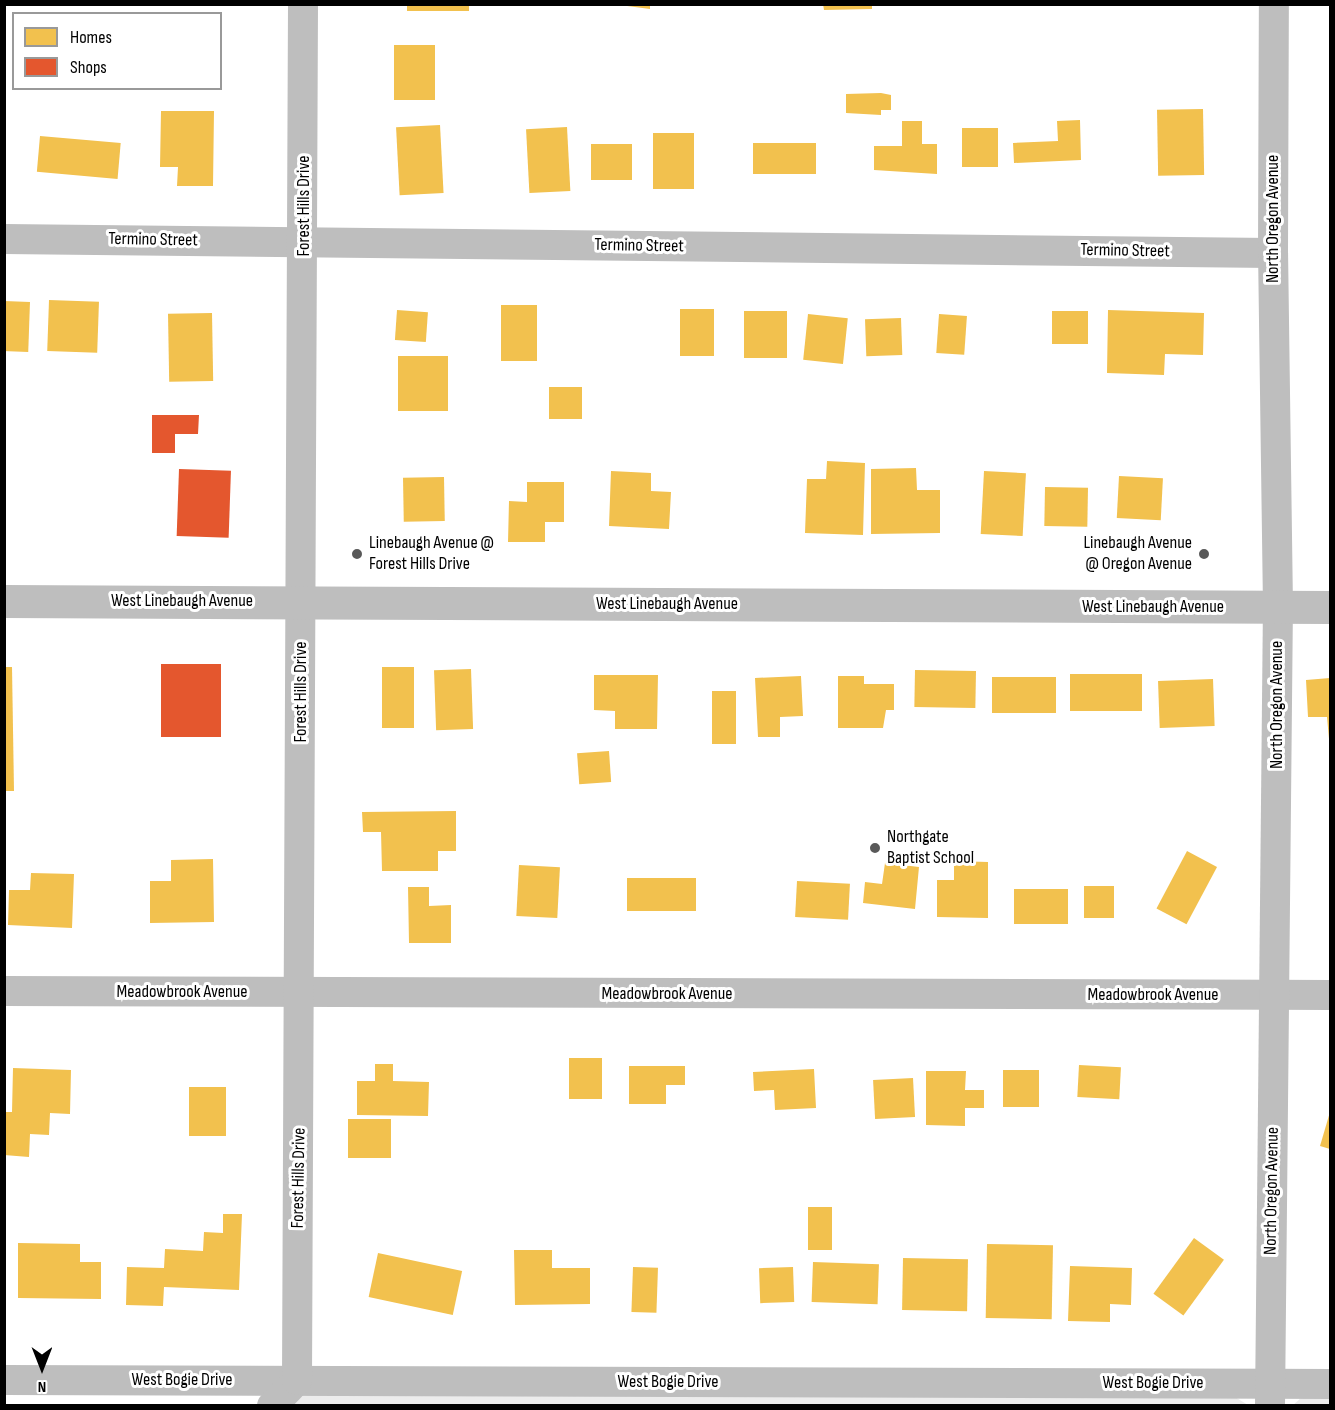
<!DOCTYPE html>
<html>
<head>
<meta charset="utf-8">
<style>
	body { margin:0 }
	#map { position:relative; width:1335px; height:1410px; overflow:hidden; background:#fff; font-family:"Sofia Sans Condensed",sans-serif }
	div>[style] { position:absolute }
	.green>* { inset:0; background:#ececec }
	.homes>* { inset:0; background:#f2c14e; transform-origin:0 0 }
	.shops>* { inset:0; background:#e4572e; transform-origin:0 0 }
	.minor>* { height:30px; margin:-15px; padding:0 15px; transform-origin:15px; border-radius:15px; background:#bebebe }
	.tertiary>* { height:33px; margin:-16.5px; padding:0 16.5px; transform-origin:16.5px; border-radius:16.5px; background:#bebebe }
	.dots>* { width:16px; height:16px; translate:-50% -50%; box-sizing:border-box; border:3px solid #fff; border-radius:50% }
	span { translate:-50% -50%; white-space:nowrap; text-align:center; line-height:1.15; -webkit-text-stroke:6px #fff; paint-order:stroke }
	.street-label { font-size:18px; color:#000 }
	.poi-label { font-size:18px; color:#000 }
	.left { translate:0 -50%; text-align:left }
	.right { translate:-100% -50%; text-align:right }
	.frame { position:absolute; inset:0; border:6px solid #000; pointer-events:none }
	.legend { position:absolute; left:12px; top:12px; width:210px; height:78px; box-sizing:border-box; background:#fff; border:2px solid #999; margin:0; padding:8px 10px; list-style:none; font-size:18px; color:#000 }
	.legend li { display:flex; align-items:center; gap:12px; height:30px }
	.legend b { width:30px; border:2px solid #999 }
	.north { position:absolute; left:12px; top:1338px; width:60px; height:60px; -webkit-text-stroke:4px #fff; paint-order:stroke; rotate:180deg; font-size:16px; font-weight:700; line-height:24px; text-align:center; color:#000 }
	.north::after { content:''; display:block; margin:auto; width:21px; height:27px; background:#000; clip-path:polygon(50% 0,100% 100%,50% 72%,0 100%) }
</style>
</head>
<body>
<div id="map">
	<div class="green">
		<i style="clip-path:polygon(323px 1393px,1235px 1397px,1248px 1405px,290px 1406px,297px 1397px)"></i>
		<i style="clip-path:polygon(1302px 1397px,1330px 1397px,1330px 1405px,1292px 1406px)"></i>
	</div>
	<div class="homes">
		<i style="left:407px;top:4px;width:62px;height:7px"></i>
		<i style="clip-path:polygon(612px 4px,650px 4px,650px 9px)"></i>
		<i style="clip-path:polygon(823px 4px,872px 4px,872px 9px,824px 10px)"></i>
		<i style="left:435px;top:45px;width:55px;height:41px;rotate:90deg"></i>
		<i style="clip-path:polygon(881px 93px,891px 95px,891px 110px,881px 110px,881px 115px,846px 113px,846px 94px)"></i>
		<i style="left:1203px;top:109px;width:66px;height:46px;rotate:89deg"></i>
		<i style="clip-path:polygon(161px 111px,214px 111px,213px 186px,177px 186px,178px 167px,160px 167px)"></i>
		<i style="clip-path:polygon(1080px 120px,1081px 160px,1014px 163px,1013px 143px,1058px 141px,1057px 121px)"></i>
		<i style="clip-path:polygon(902px 121px,922px 121px,922px 144px,937px 144px,937px 174px,874px 170px,874px 146px,902px 146px)"></i>
		<i style="left:440px;top:125px;width:68px;height:44px;rotate:87deg"></i>
		<i style="left:567px;top:127px;width:64px;height:41px;rotate:87deg"></i>
		<i style="left:962px;top:128px;width:36px;height:39px"></i>
		<i style="left:653px;top:133px;width:41px;height:56px"></i>
		<i style="left:40px;top:136px;width:81px;height:36px;rotate:5deg"></i>
		<i style="left:816px;top:143px;width:31px;height:63px;rotate:90deg"></i>
		<i style="left:591px;top:144px;width:41px;height:36px"></i>
		<i style="left:49px;top:300px;width:50px;height:51px;rotate:2deg"></i>
		<i style="left:4px;top:301px;width:26px;height:50px;rotate:2deg"></i>
		<i style="left:501px;top:305px;width:36px;height:56px"></i>
		<i style="left:680px;top:309px;width:34px;height:47px"></i>
		<i style="left:397px;top:310px;width:31px;height:30px;rotate:4deg"></i>
		<i style="clip-path:polygon(1108px 310px,1204px 313px,1203px 355px,1165px 354px,1164px 375px,1107px 373px)"></i>
		<i style="left:744px;top:311px;width:43px;height:47px"></i>
		<i style="left:1088px;top:311px;width:33px;height:36px;rotate:90deg"></i>
		<i style="left:212px;top:313px;width:68px;height:44px;rotate:89deg"></i>
		<i style="left:808px;top:314px;width:40px;height:46px;rotate:6deg"></i>
		<i style="left:939px;top:314px;width:28px;height:39px;rotate:4deg"></i>
		<i style="left:901px;top:318px;width:37px;height:36px;rotate:88deg"></i>
		<i style="left:398px;top:356px;width:50px;height:55px"></i>
		<i style="left:549px;top:387px;width:33px;height:32px"></i>
		<i style="clip-path:polygon(827px 461px,865px 463px,863px 535px,805px 533px,807px 479px,826px 479px)"></i>
		<i style="clip-path:polygon(916px 468px,917px 490px,940px 490px,940px 533px,871px 534px,871px 469px)"></i>
		<i style="clip-path:polygon(611px 471px,651px 473px,651px 491px,671px 492px,669px 529px,609px 526px)"></i>
		<i style="left:984px;top:471px;width:42px;height:63px;rotate:3deg"></i>
		<i style="left:1119px;top:476px;width:44px;height:42px;rotate:3deg"></i>
		<i style="left:444px;top:477px;width:44px;height:41px;rotate:89deg"></i>
		<i style="clip-path:polygon(527px 482px,564px 482px,564px 522px,545px 522px,545px 542px,508px 542px,509px 501px,527px 502px)"></i>
		<i style="left:1045px;top:487px;width:43px;height:39px;rotate:1deg"></i>
		<i style="clip-path:polygon(4px 667px,12px 667px,14px 791px,4px 791px)"></i>
		<i style="left:414px;top:667px;width:61px;height:32px;rotate:90deg"></i>
		<i style="left:471px;top:669px;width:60px;height:37px;rotate:88deg"></i>
		<i style="left:915px;top:670px;width:61px;height:37px;rotate:1deg"></i>
		<i style="left:1142px;top:674px;width:37px;height:72px;rotate:90deg"></i>
		<i style="clip-path:polygon(594px 675px,658px 675px,657px 729px,615px 729px,615px 711px,594px 710px)"></i>
		<i style="clip-path:polygon(801px 676px,803px 716px,780px 717px,780px 737px,758px 737px,755px 678px)"></i>
		<i style="clip-path:polygon(838px 676px,864px 676px,864px 684px,894px 684px,894px 710px,886px 710px,883px 728px,838px 728px)"></i>
		<i style="left:1056px;top:677px;width:36px;height:64px;rotate:90deg"></i>
		<i style="clip-path:polygon(1330px 678px,1330px 739px,1329px 739px,1327px 717px,1308px 717px,1306px 680px)"></i>
		<i style="left:1213px;top:679px;width:47px;height:55px;rotate:88deg"></i>
		<i style="left:712px;top:691px;width:24px;height:53px"></i>
		<i style="left:609px;top:751px;width:31px;height:32px;rotate:86deg"></i>
		<i style="clip-path:polygon(456px 811px,456px 851px,438px 851px,438px 871px,382px 871px,381px 832px,363px 832px,362px 812px)"></i>
		<i style="left:1187px;top:851px;width:34px;height:65px;rotate:28deg"></i>
		<i style="clip-path:polygon(213px 859px,214px 922px,150px 923px,150px 881px,171px 881px,171px 860px)"></i>
		<i style="clip-path:polygon(954px 861px,988px 862px,988px 918px,937px 917px,937px 880px,954px 880px)"></i>
		<i style="clip-path:polygon(885px 863px,919px 867px,915px 909px,863px 903px,865px 882px,882px 884px)"></i>
		<i style="left:519px;top:865px;width:41px;height:51px;rotate:3deg"></i>
		<i style="clip-path:polygon(31px 873px,74px 874px,72px 928px,8px 925px,9px 890px,30px 890px)"></i>
		<i style="left:627px;top:878px;width:69px;height:33px"></i>
		<i style="left:797px;top:881px;width:53px;height:36px;rotate:3deg"></i>
		<i style="left:1084px;top:886px;width:30px;height:32px"></i>
		<i style="clip-path:polygon(408px 887px,429px 887px,429px 906px,451px 905px,451px 943px,409px 943px)"></i>
		<i style="left:1014px;top:889px;width:54px;height:35px"></i>
		<i style="left:569px;top:1058px;width:33px;height:41px"></i>
		<i style="clip-path:polygon(375px 1064px,393px 1064px,393px 1081px,429px 1082px,428px 1116px,357px 1115px,357px 1081px,375px 1081px)"></i>
		<i style="left:1079px;top:1065px;width:42px;height:32px;rotate:3deg"></i>
		<i style="clip-path:polygon(629px 1066px,685px 1066px,685px 1085px,666px 1085px,666px 1104px,629px 1104px)"></i>
		<i style="clip-path:polygon(13px 1068px,71px 1070px,70px 1114px,50px 1113px,49px 1135px,30px 1134px,29px 1157px,4px 1155px,4px 1112px,12px 1112px)"></i>
		<i style="clip-path:polygon(814px 1069px,816px 1108px,775px 1110px,774px 1090px,754px 1091px,753px 1072px)"></i>
		<i style="left:1003px;top:1070px;width:36px;height:37px"></i>
		<i style="clip-path:polygon(926px 1071px,966px 1071px,965px 1090px,984px 1090px,984px 1108px,965px 1108px,965px 1126px,926px 1125px)"></i>
		<i style="left:913px;top:1078px;width:39px;height:40px;rotate:87deg"></i>
		<i style="left:189px;top:1087px;width:37px;height:49px"></i>
		<i style="clip-path:polygon(1330px 1112px,1330px 1149px,1320px 1146px)"></i>
		<i style="left:348px;top:1119px;width:43px;height:39px"></i>
		<i style="left:808px;top:1207px;width:24px;height:43px"></i>
		<i style="clip-path:polygon(223px 1214px,242px 1214px,239px 1290px,164px 1287px,163px 1306px,126px 1305px,127px 1267px,164px 1268px,165px 1249px,203px 1251px,204px 1232px,223px 1233px)"></i>
		<i style="left:1194px;top:1238px;width:37px;height:69px;rotate:36deg"></i>
		<i style="clip-path:polygon(18px 1243px,80px 1244px,80px 1262px,101px 1262px,101px 1299px,18px 1298px)"></i>
		<i style="left:987px;top:1244px;width:66px;height:74px;rotate:1deg"></i>
		<i style="clip-path:polygon(514px 1250px,552px 1250px,552px 1268px,590px 1268px,590px 1304px,515px 1305px)"></i>
		<i style="left:378px;top:1253px;width:86px;height:45px;rotate:12deg"></i>
		<i style="left:903px;top:1258px;width:65px;height:52px;rotate:1deg"></i>
		<i style="left:813px;top:1262px;width:66px;height:40px;rotate:2deg"></i>
		<i style="clip-path:polygon(1070px 1266px,1132px 1268px,1131px 1305px,1110px 1304px,1110px 1322px,1068px 1321px)"></i>
		<i style="left:633px;top:1267px;width:25px;height:45px;rotate:2deg"></i>
		<i style="left:793px;top:1267px;width:35px;height:34px;rotate:88deg"></i>
	</div>
	<div class="shops">
		<i style="clip-path:polygon(152px 415px,199px 415px,198px 434px,175px 434px,175px 453px,152px 453px)"></i>
		<i style="left:179px;top:469px;width:52px;height:67px;rotate:2deg"></i>
		<i style="left:161px;top:664px;width:60px;height:73px"></i>
	</div>
	<div class="minor">
		<i style="left:4px;top:239px;width:1269px;rotate:0.63deg"></i>
		<i style="left:4px;top:991px;width:1326px;rotate:0.17deg"></i>
		<i style="left:4px;top:1380px;width:1326px;rotate:0.17deg"></i>
		<i style="left:272px;top:1406px;width:36px;rotate:-46deg"></i>
		<i style="left:297px;top:1380px;width:1376px;rotate:-89.75deg"></i>
		<i style="left:1270px;top:1406px;width:799px;rotate:-89.43deg"></i>
		<i style="left:1278px;top:607px;width:354px;rotate:-90.8deg"></i>
		<i style="left:1273px;top:253px;width:249px;rotate:-89.8deg"></i>
	</div>
	<div class="tertiary">
		<i style="left:4px;top:601px;width:1326px;rotate:0.26deg"></i>
	</div>
	<div class="dots">
		<i style="left:357px;top:554px;background:#595959"></i>
		<i style="left:1204px;top:554px;background:#595959"></i>
		<i style="left:875px;top:848px;background:#595959"></i>
	</div>
	<div class="street-label">
		<span style="left:304px;top:206px;rotate:-90deg">Forest Hills Drive</span>
		<span style="left:1273px;top:219px;rotate:-90deg">North Oregon Avenue</span>
		<span style="left:153px;top:240px;rotate:1deg">Termino Street</span>
		<span style="left:639px;top:246px;rotate:1deg">Termino Street</span>
		<span style="left:1125px;top:251px;rotate:1deg">Termino Street</span>
		<span style="left:182px;top:601px">West Linebaugh Avenue</span>
		<span style="left:667px;top:604px">West Linebaugh Avenue</span>
		<span style="left:1153px;top:607px">West Linebaugh Avenue</span>
		<span style="left:301px;top:692px;rotate:-90deg">Forest Hills Drive</span>
		<span style="left:1277px;top:705px;rotate:-90deg">North Oregon Avenue</span>
		<span style="left:182px;top:992px">Meadowbrook Avenue</span>
		<span style="left:667px;top:994px">Meadowbrook Avenue</span>
		<span style="left:1153px;top:995px">Meadowbrook Avenue</span>
		<span style="left:299px;top:1178px;rotate:-89deg">Forest Hills Drive</span>
		<span style="left:1272px;top:1191px;rotate:-89deg">North Oregon Avenue</span>
		<span style="left:182px;top:1380px">West Bogie Drive</span>
		<span style="left:668px;top:1382px">West Bogie Drive</span>
		<span style="left:1153px;top:1383px">West Bogie Drive</span>
	</div>
	<div class="poi-label">
		<span class="left" style="left:369px;top:554px">Linebaugh Avenue @<br>Forest Hills Drive</span>
		<span class="right" style="left:1192px;top:554px">Linebaugh Avenue<br>@ Oregon Avenue</span>
		<span class="left" style="left:887px;top:848px">Northgate<br>Baptist School</span>
	</div>
	<div class="frame"></div>
	<ul class="legend">
	<li><b style="height:16px;background:#f2c14e"></b>Homes</li>
	<li><b style="height:16px;background:#e4572e"></b>Shops</li>
	</ul>
	<div class="north">N</div>
</div>
</body>
</html>
